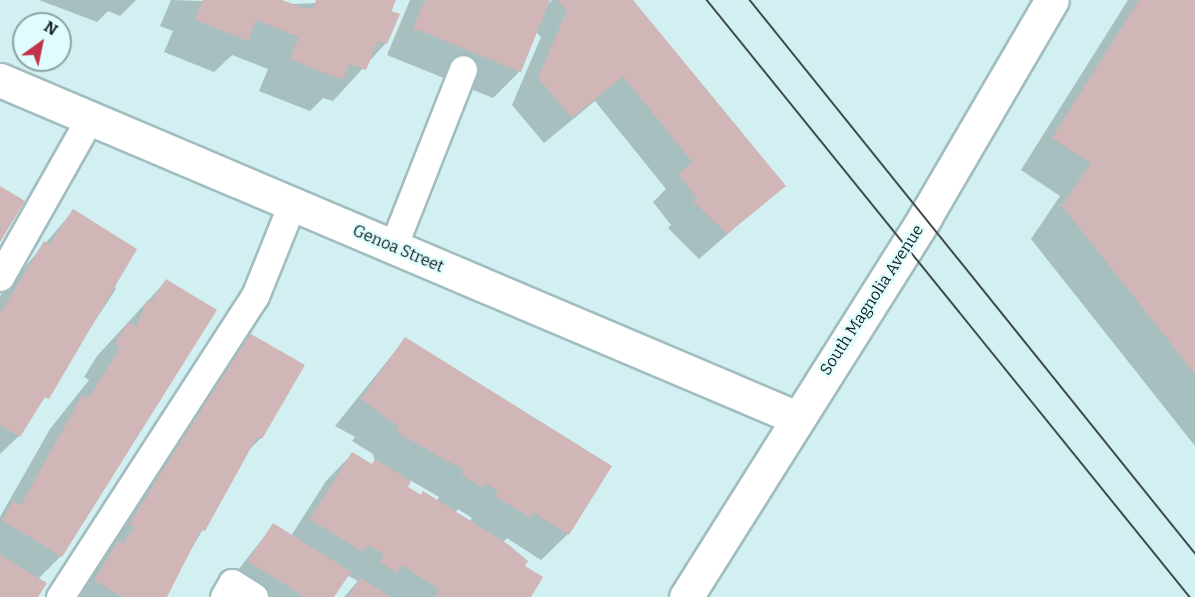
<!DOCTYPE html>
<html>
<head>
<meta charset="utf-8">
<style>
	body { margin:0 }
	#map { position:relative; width:1195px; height:597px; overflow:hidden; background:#d2eff1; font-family:Bitter,serif }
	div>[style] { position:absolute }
	.shadow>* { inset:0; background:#0003 }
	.building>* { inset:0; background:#d0b6b6 }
	.roads { filter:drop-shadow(2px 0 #a1bdbf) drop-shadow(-2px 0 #a1bdbf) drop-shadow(0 2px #a1bdbf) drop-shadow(0 -2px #a1bdbf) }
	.lane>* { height:27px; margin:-13.5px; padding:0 13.5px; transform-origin:13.5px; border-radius:13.5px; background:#fff }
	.street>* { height:33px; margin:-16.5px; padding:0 16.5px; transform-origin:16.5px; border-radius:16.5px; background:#fff }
	.tram>* { height:1.5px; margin:-0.75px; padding:0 0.75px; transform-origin:0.75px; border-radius:0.75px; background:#3d4b4c }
	span { translate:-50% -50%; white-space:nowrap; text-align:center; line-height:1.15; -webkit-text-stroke:4.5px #dffdfe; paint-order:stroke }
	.street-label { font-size:16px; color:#131d1e }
	.north { position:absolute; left:12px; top:12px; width:60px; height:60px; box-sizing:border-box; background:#dffdfe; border:2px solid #8da3a4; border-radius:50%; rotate:33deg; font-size:16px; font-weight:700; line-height:24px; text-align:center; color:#131d1e }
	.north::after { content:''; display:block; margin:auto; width:21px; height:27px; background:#c33249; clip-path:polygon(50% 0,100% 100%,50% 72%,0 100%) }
</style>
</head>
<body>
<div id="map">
	<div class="shadow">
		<i style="clip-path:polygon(39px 0,136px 0,120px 16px,108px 11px,97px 22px)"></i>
		<i style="clip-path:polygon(171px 0,294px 4px,394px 0,386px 43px,333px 101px,323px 98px,310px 111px,259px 91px,268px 69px,232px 55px,214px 72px,164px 52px,173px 31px,160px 26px)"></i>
		<i style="clip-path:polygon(410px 0,549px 0,547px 5px,552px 0,631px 0,784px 185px,699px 259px,668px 228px,671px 225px,653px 202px,666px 189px,595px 101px,544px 143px,512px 105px,541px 37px,536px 32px,519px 72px,493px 98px,387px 55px)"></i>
		<i style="clip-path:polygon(1128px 0,1195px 0,1195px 446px,1031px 239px,1060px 196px,1021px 170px)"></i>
		<i style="clip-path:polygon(73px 211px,116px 289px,19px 436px,0 454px,0 296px)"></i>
		<i style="clip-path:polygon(166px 281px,215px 310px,61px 556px,38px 579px,37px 597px,0 597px,0 517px,50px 429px,89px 380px,84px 377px,97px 356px)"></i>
		<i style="clip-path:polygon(250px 335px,261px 438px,247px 452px,164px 597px,73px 597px,102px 559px,98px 557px,218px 367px)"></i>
		<i style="clip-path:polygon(evenodd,405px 339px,568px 534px,541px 560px,507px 538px,500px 545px,523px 567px,529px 597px,344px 597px,358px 581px,347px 575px,332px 597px,251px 597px,228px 583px,274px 524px,291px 536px,326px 481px,352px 454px,371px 465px,375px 461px,373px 454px,352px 441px,355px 437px,335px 426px,405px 339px,410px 480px,439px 497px,436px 502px,406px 488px,410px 480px,405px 339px,458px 509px,472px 518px,469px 524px,454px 514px,458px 509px)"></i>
	</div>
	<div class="building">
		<i style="clip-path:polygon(203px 0,282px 0,303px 8px,313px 8px,316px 0,396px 0,391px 11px,400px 14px,387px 44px,378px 41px,366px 70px,349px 64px,343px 80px,290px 59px,299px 37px,256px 20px,248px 41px,195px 20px)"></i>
		<i style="clip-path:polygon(425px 0,550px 0,521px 72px,413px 28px)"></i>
		<i style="clip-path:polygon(557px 0,633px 0,786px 186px,727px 234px,693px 201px,697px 198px,678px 174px,693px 163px,623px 76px,572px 118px,538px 78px,567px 10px)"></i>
		<i style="clip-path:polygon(1139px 0,1195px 0,1195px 374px,1062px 206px,1091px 163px,1052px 138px)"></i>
		<i style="clip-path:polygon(0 186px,25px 201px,0 242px)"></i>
		<i style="clip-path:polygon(73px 209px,137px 249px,49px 399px,45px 397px,20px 437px,0 425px,0 314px,44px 241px,49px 245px)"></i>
		<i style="clip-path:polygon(166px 279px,217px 310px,62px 557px,2px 520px,13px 501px,21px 505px,82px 395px,88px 399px,120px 348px,115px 344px,128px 322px,136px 327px,147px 300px,151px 302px)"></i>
		<i style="clip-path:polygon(249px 333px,305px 365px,262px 439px,257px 437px,205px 531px,201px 530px,167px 597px,123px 597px,94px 580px,118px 541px,123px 544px,134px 527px,129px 524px)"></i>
		<i style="clip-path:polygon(405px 337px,612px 466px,569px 535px,533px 512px,530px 518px,495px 496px,498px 491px,485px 483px,482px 488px,461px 474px,464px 470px,396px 432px,399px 427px,361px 399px)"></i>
		<i style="clip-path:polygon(352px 452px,372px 464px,375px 459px,411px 481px,408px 487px,421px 495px,423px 491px,509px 545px,528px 561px,525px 566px,543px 577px,531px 597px,436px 597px,439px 589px,401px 565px,396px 573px,380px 562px,384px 554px,367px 545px,363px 552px,310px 519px)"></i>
		<i style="clip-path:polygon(273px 523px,351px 572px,334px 597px,304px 597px,248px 561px)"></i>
		<i style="clip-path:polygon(0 555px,47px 583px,38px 597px,0 597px)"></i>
		<i style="clip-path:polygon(361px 578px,391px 597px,348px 597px)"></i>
	</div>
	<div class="roads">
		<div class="lane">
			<i style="left:393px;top:247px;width:191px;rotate:-68.5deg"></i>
			<i style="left:0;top:277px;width:183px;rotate:-60.5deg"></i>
			<i style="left:60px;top:597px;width:359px;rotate:-57.1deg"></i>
			<i style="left:255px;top:296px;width:99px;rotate:-68.1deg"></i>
			<i style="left:224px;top:597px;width:16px;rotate:-60deg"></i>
			<i style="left:232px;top:583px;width:26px;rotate:32deg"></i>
		</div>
		<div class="street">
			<i style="left:0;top:80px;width:866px;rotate:22.98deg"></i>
			<i style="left:686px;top:597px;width:449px;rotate:-57.8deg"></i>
			<i style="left:925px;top:217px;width:251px;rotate:-59.7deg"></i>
		</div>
	</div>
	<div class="tram">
		<i style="left:707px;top:0;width:768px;rotate:51.03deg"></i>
		<i style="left:750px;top:0;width:710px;rotate:51.18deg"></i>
	</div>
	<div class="street-label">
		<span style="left:398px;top:249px;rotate:23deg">Genoa Street</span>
		<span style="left:872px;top:300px;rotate:-57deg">South Magnolia Avenue</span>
	</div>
	<div class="north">N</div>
</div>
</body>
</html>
